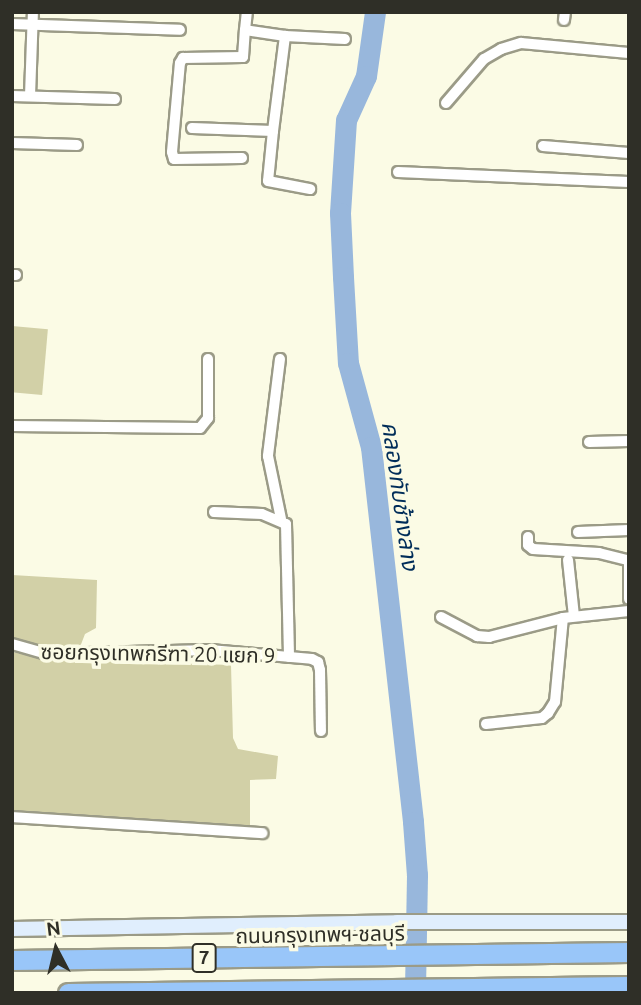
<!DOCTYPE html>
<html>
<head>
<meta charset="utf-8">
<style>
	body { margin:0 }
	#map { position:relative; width:641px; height:1005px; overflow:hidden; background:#fbfbe5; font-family:Ubuntu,"Noto Sans Thai",sans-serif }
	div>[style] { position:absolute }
	.green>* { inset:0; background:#d2d0a7; transform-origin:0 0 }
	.river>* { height:21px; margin:-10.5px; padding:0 10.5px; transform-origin:10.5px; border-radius:10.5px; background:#98b7dc }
	.roads { filter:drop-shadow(2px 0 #9b9b87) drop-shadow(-2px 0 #9b9b87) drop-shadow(0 2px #9b9b87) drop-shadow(0 -2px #9b9b87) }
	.minor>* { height:10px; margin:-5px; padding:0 5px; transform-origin:5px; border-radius:5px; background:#fff }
	.secondary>* { height:14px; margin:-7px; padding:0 7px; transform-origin:7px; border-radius:7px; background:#e0eefd }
	.motorway>* { height:19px; margin:-9.5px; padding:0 9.5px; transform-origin:9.5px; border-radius:9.5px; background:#99c6f9 }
	span { translate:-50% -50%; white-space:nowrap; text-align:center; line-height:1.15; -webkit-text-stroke:7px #fbfbe5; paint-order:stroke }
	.shield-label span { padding:2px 5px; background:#fbfbe5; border:2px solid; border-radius:5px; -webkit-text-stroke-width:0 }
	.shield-label { font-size:19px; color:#2f2f27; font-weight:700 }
	.street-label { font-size:21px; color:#2f2f27 }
	.water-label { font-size:23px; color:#002d59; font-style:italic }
	.frame { position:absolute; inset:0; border:14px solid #2f2f27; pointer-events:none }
	.north { position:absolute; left:21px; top:914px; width:70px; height:70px; -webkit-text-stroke:5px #fbfbe5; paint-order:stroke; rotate:353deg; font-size:19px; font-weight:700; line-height:28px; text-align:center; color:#2f2f27 }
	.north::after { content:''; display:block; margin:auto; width:24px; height:32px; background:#2f2f27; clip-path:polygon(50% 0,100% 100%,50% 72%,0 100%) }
</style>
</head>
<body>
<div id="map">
	<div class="green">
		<i style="left:12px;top:326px;width:36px;height:66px;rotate:5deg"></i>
		<i style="clip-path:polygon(12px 575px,97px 580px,96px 628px,85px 634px,80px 647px,52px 647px,12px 640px)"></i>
		<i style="clip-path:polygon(12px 652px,45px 659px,231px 665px,233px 738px,238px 749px,278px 756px,276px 779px,250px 780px,250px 830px,12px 814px)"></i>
	</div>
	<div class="river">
		<i style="left:375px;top:12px;width:65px;rotate:98deg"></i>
		<i style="left:366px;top:76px;width:48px;rotate:114.4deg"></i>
		<i style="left:346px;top:120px;width:93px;rotate:93.7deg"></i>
		<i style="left:340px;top:213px;width:64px;rotate:87.3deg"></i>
		<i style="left:343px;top:277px;width:86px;rotate:86.7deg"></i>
		<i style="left:348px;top:363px;width:87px;rotate:74.7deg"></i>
		<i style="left:371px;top:447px;width:377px;rotate:83.6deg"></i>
		<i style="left:413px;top:822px;width:53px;rotate:85.7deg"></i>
		<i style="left:417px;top:875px;width:118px;rotate:91deg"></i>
	</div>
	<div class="roads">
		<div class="minor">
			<i style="left:564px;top:20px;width:8px;rotate:-83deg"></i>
			<i style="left:12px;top:24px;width:168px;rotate:2deg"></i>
			<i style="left:285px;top:36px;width:60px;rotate:2.9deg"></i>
			<i style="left:12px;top:96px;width:103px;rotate:1.7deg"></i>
			<i style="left:30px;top:96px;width:84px;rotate:-88deg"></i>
			<i style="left:446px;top:103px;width:58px;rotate:-49.2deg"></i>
			<i style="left:484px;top:59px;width:20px;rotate:-30deg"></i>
			<i style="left:501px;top:49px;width:21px;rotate:-17deg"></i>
			<i style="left:521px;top:43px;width:108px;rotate:5.3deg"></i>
			<i style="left:192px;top:128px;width:81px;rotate:2.1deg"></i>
			<i style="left:273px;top:131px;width:96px;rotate:-82.8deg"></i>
			<i style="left:285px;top:36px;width:40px;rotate:-171.5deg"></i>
			<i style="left:245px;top:30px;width:18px;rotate:-84deg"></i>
			<i style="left:273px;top:131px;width:50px;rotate:95.7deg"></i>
			<i style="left:268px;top:181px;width:43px;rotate:10.8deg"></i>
			<i style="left:12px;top:143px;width:65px;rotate:1.8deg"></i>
			<i style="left:543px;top:146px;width:86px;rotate:4.7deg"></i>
			<i style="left:242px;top:158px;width:68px;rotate:179.2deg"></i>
			<i style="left:174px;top:159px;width:7px;rotate:-106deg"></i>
			<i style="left:172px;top:152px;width:89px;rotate:-84.9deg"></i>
			<i style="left:180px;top:63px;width:6px;rotate:-59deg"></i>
			<i style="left:183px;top:58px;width:60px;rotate:-1deg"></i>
			<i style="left:243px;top:57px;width:27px;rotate:-86deg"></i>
			<i style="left:398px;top:172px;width:231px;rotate:2.5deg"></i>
			<i style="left:12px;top:275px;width:4px"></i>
			<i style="left:280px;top:359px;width:98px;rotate:97.1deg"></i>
			<i style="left:268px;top:456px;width:64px;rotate:78.3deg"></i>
			<i style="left:12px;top:426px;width:188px;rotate:0.6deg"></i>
			<i style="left:200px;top:428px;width:13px;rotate:-51deg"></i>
			<i style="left:208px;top:418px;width:59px;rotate:-90deg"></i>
			<i style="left:589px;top:442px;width:40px;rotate:-1.4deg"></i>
			<i style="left:214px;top:512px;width:48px;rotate:2.4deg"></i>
			<i style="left:262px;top:514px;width:26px;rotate:23deg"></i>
			<i style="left:286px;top:524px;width:133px;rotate:88.7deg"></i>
			<i style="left:578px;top:532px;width:51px;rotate:-2.2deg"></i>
			<i style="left:528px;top:537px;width:8px;rotate:90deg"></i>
			<i style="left:528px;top:545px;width:6px;rotate:39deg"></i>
			<i style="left:533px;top:549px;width:66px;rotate:3.5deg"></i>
			<i style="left:599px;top:553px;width:30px;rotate:14deg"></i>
			<i style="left:568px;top:560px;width:56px;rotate:83.9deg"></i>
			<i style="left:629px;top:560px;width:39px;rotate:90deg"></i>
			<i style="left:441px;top:617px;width:41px;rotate:27.8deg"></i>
			<i style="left:477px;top:636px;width:12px;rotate:5deg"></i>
			<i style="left:489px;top:637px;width:76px;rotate:-14.4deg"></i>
			<i style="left:563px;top:618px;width:66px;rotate:-6.1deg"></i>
			<i style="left:12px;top:644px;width:36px;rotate:16deg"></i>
			<i style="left:47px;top:654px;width:163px;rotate:-1.4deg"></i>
			<i style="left:210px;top:650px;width:102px;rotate:5deg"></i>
			<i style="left:312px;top:659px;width:7px;rotate:27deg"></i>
			<i style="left:318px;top:662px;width:8px;rotate:76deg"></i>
			<i style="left:320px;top:670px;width:61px;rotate:89.1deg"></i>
			<i style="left:486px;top:724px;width:56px;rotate:-6.1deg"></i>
			<i style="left:542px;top:718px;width:8px;rotate:-40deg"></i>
			<i style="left:548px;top:713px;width:13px;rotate:-58deg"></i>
			<i style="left:555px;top:702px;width:84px;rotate:-84.6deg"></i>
			<i style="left:12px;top:817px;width:251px;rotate:3.7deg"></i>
		</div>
		<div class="secondary">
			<i style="left:12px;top:929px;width:385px;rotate:-1deg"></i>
			<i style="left:397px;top:922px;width:232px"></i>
		</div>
		<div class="motorway">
			<i style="left:12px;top:960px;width:617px;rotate:-0.74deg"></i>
			<i style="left:68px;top:993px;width:561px;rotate:-0.71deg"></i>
		</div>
	</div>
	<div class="shield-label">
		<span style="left:204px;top:958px">7</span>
	</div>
	<div class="street-label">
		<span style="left:158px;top:653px;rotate:1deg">ซอยกรุงเทพกรีฑา 20 แยก 9</span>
		<span style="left:320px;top:934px;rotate:-1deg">ถนนกรุงเทพฯ-ชลบุรี</span>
	</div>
	<div class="water-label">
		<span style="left:400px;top:496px;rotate:82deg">คลองทับช้างล่าง</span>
	</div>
	<div class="frame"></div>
	<div class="north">N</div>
</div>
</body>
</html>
